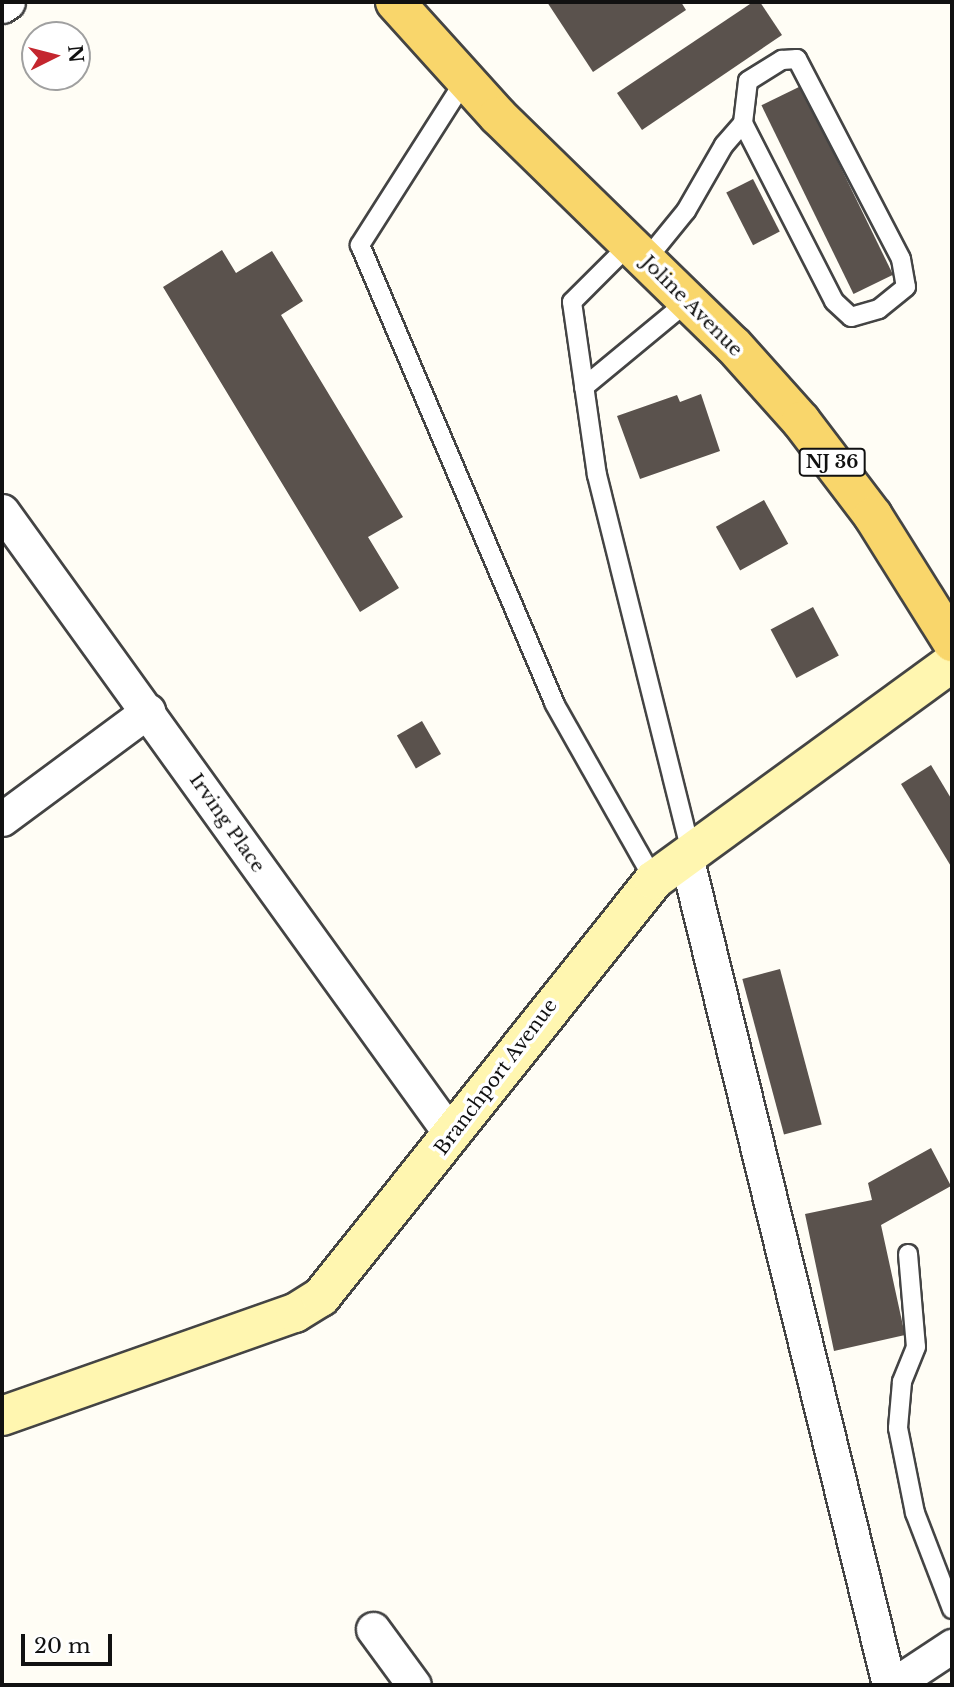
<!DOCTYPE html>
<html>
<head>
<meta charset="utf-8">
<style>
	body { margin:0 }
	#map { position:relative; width:954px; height:1687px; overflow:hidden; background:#fffdf5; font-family:"Libre Baskerville",serif }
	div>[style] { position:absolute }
	.building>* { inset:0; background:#5a524d; transform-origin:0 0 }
	.roads { filter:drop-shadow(2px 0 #444) drop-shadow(-2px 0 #444) drop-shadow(0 2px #444) drop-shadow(0 -2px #444) }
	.lane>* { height:18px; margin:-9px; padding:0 9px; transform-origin:9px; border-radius:9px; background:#fff }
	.street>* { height:33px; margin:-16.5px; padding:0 16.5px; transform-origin:16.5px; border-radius:16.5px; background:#fff }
	.secondary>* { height:38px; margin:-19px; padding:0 19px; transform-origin:19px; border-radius:19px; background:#fff6b0 }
	.primary>* { height:38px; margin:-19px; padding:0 19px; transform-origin:19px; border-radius:19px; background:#f9d66b }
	span { translate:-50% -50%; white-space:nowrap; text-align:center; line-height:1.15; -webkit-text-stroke:7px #fff; paint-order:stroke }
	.shield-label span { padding:2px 5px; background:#fff; border:2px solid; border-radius:5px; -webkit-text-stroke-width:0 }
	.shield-label { font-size:18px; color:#111; font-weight:700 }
	.street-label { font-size:19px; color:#111 }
	.frame { position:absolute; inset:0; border:4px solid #111; pointer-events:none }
	.north { position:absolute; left:21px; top:21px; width:70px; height:70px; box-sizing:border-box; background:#fff; border:2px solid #a0a0a0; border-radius:50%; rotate:84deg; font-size:19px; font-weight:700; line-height:28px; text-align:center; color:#111 }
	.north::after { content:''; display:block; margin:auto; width:24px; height:32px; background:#c4262e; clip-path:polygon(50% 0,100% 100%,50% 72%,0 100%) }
	.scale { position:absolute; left:21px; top:1634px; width:91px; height:32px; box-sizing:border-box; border:4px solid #111; border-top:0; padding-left:9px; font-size:21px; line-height:24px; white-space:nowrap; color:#111; -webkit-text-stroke:5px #fff; paint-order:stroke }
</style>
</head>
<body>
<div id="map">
	<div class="building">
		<i style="clip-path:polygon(547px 2px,681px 2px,686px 10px,593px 72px)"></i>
		<i style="clip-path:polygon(753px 2px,760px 2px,782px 35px,642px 130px,617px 93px)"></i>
		<i style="left:801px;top:86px;width:210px;height:44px;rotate:64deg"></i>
		<i style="left:753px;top:179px;width:59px;height:30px;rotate:63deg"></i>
		<i style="clip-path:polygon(222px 250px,236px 273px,272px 251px,303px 301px,281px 315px,403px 517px,368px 537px,399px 588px,360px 612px,163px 287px)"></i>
		<i style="clip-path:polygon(701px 394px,720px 451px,640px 479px,617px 416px,677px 395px,680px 402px)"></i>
		<i style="left:764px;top:500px;width:50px;height:55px;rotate:61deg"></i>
		<i style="left:813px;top:607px;width:55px;height:48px;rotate:62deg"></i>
		<i style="left:422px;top:721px;width:38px;height:29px;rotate:60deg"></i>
		<i style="clip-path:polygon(931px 765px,952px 800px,952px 868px,901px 784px)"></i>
		<i style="left:780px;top:969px;width:161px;height:39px;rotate:75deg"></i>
		<i style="clip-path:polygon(931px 1148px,951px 1186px,881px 1225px,905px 1335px,834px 1351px,805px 1214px,872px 1200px,868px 1183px)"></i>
	</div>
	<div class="roads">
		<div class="lane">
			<i style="left:465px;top:80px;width:196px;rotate:122.5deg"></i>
			<i style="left:360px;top:245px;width:497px;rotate:67deg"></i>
			<i style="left:554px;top:703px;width:203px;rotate:60.5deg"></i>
			<i style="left:630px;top:244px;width:82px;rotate:135deg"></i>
			<i style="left:572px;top:302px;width:175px;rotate:81.8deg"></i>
			<i style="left:597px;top:475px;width:390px;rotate:76deg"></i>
			<i style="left:646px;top:260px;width:63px;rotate:-50.8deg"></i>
			<i style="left:686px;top:211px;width:76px;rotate:-60.1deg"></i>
			<i style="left:724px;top:145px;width:29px;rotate:-49deg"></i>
			<i style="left:743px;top:123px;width:42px;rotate:-83.2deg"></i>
			<i style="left:748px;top:81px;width:40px;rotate:-32deg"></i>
			<i style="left:782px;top:60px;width:15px;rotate:-4deg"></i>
			<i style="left:797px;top:59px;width:225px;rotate:62.5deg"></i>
			<i style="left:901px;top:259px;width:28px;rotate:80deg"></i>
			<i style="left:906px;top:287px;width:35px;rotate:141deg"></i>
			<i style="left:879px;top:309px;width:29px;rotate:164deg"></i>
			<i style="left:851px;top:317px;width:23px;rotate:-137deg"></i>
			<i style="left:834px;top:301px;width:200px;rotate:-117.1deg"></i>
			<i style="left:584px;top:387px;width:135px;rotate:-39.6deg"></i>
			<i style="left:908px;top:1254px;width:93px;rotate:85.1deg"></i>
			<i style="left:916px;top:1347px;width:38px;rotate:112deg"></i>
			<i style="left:902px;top:1382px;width:46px;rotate:95deg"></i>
			<i style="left:898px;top:1428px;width:87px;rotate:78.7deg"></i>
			<i style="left:915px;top:1513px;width:103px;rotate:68.9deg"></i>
		</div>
		<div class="street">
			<i style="left:2px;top:6px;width:7px;rotate:-34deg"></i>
			<i style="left:2px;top:511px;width:770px;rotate:54.25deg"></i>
			<i style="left:2px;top:819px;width:182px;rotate:-36.5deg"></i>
			<i style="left:686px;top:856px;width:853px;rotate:76.24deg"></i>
			<i style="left:373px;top:1629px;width:69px;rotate:53.8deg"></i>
			<i style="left:893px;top:1685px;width:71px;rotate:-33.5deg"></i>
		</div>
		<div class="secondary">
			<i style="left:2px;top:1416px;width:311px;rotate:-19.4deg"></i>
			<i style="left:295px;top:1313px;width:31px;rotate:-32deg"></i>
			<i style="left:321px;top:1297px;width:534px;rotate:-51.39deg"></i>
			<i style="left:654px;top:880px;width:369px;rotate:-36.1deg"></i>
		</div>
		<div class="primary">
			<i style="left:395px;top:2px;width:154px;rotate:47.9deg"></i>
			<i style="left:498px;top:116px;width:328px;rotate:44.3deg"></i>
			<i style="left:733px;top:345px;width:102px;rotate:48.2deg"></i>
			<i style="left:801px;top:421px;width:119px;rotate:52.8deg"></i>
			<i style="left:873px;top:516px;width:149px;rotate:57.9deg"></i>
		</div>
	</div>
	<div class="shield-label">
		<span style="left:832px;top:462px">NJ 36</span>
	</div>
	<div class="street-label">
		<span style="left:692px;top:306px;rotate:45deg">Joline Avenue</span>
		<span style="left:227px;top:823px;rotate:55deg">Irving Place</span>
		<span style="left:496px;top:1077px;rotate:-53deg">Branchport Avenue</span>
	</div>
	<div class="frame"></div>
	<div class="north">N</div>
	<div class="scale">20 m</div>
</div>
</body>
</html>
